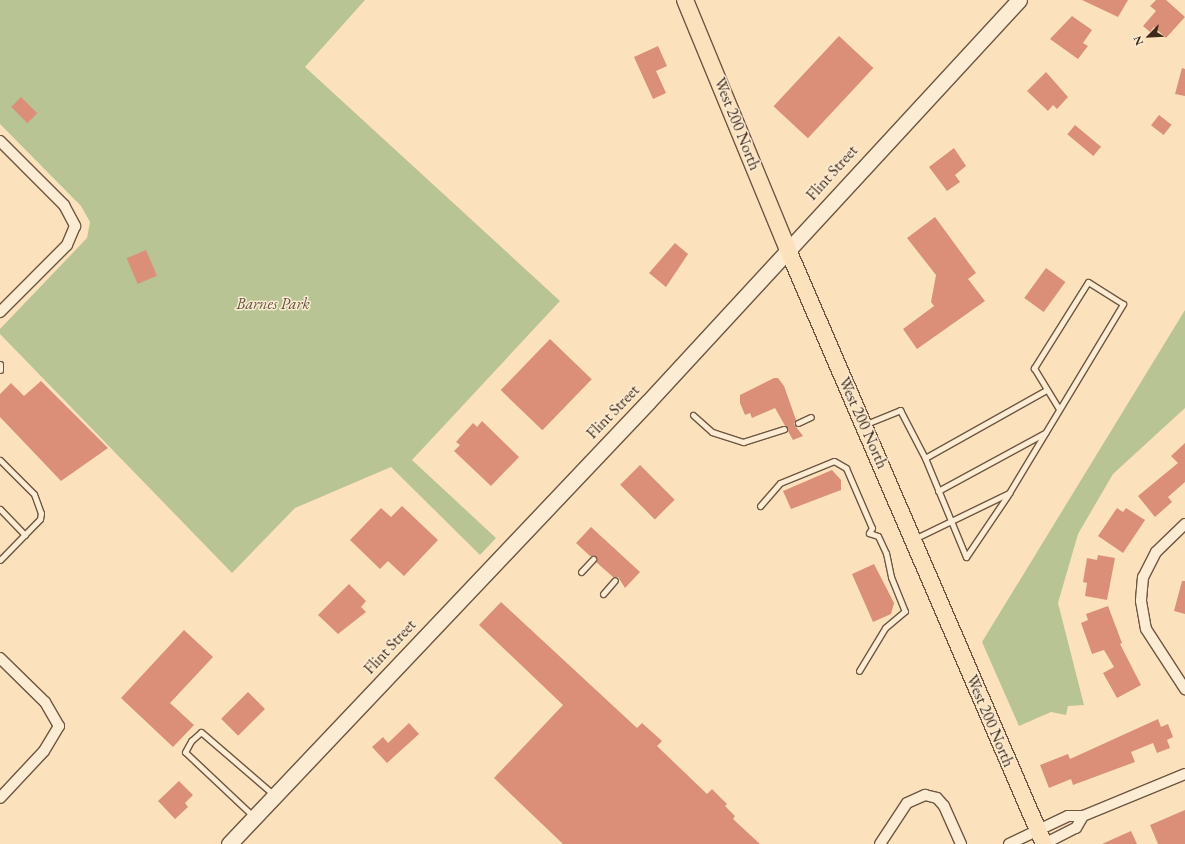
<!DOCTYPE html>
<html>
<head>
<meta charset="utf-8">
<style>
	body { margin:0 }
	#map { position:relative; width:1185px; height:844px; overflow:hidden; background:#fbe2bd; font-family:"EB Garamond",serif }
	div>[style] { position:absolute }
	.green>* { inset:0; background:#b9c495 }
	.building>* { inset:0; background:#db8f78; transform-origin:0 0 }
	.roads { filter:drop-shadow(1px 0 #6e5742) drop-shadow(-1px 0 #6e5742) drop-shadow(0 1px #6e5742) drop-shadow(0 -1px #6e5742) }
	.lane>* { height:5px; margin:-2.5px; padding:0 2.5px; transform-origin:2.5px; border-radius:2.5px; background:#fcecd4 }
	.street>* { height:10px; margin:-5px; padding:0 5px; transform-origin:5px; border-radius:5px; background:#fcecd4 }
	.secondary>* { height:15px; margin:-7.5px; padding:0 7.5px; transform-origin:7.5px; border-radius:7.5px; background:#fcecd4 }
	.primary>* { height:16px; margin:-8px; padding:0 8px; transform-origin:8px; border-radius:8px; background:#fbe2bd }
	span { translate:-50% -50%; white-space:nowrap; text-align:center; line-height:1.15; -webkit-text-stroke:3px #fcecd4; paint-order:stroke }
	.street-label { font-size:16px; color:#3f2919 }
	.park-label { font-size:16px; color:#5e5038; font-style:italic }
	.north { position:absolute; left:1129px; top:16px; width:40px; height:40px; -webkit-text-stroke:3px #fcecd4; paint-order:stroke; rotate:246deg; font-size:11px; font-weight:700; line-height:16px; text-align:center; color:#3f2919 }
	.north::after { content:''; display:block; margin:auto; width:14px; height:18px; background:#3f2919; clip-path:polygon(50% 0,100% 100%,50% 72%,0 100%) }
</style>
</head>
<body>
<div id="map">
	<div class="green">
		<i style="clip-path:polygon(0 0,365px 0,305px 67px,560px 301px,412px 460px,496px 538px,480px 555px,391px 467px,295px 508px,232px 573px,0 334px,0 329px,87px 238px,90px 222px,81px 206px,0 124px)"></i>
		<i style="clip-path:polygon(1185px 310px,1185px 408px,1113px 474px,1078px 534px,1058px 603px,1084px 705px,1068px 706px,1066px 715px,1051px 712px,1019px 726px,982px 642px)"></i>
	</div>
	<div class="building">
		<i style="clip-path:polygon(1082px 0,1128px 0,1118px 17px)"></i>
		<i style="clip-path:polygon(1156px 0,1166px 0,1185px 17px,1166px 38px,1154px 27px,1150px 32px,1143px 26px,1156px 11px,1150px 6px)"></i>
		<i style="clip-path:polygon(1072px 16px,1092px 30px,1083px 43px,1088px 46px,1078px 59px,1050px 39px)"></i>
		<i style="left:839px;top:36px;width:47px;height:96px;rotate:43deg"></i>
		<i style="clip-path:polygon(658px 46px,667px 66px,656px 71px,666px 93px,653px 99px,634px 57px)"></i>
		<i style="clip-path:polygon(1182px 68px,1185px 69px,1185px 96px,1175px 94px)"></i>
		<i style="clip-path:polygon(1046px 72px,1068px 97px,1057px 109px,1053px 105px,1048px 111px,1027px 91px)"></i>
		<i style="left:21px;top:97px;width:23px;height:14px;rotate:45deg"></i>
		<i style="left:1159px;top:115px;width:16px;height:13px;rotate:38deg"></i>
		<i style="left:1075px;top:125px;width:34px;height:12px;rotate:40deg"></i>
		<i style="clip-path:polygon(954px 148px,966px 166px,955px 175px,960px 182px,947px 191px,929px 167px)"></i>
		<i style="clip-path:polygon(935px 217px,976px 273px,968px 279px,985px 301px,917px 349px,903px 329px,934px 306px,931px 302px,936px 275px,907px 238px)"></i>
		<i style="clip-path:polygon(675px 243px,688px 254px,666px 287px,649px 273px)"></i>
		<i style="left:146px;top:250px;width:28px;height:21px;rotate:67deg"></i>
		<i style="left:1046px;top:268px;width:24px;height:37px;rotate:36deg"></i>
		<i style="left:550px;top:339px;width:58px;height:71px;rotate:44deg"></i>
		<i style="clip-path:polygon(774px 378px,778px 378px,784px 386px,796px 420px,794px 424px,803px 436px,793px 440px,775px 408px,752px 418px,750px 413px,745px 415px,740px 403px,740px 395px)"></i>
		<i style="clip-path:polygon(41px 381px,108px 448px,61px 481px,0 417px,0 394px,11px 383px,24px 396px)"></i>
		<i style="clip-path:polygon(482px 421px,519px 457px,491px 486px,454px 451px,460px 445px,456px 442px,473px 423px,477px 427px)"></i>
		<i style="clip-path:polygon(1185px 443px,1185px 482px,1168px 497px,1172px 502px,1155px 517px,1138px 496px,1178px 463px,1171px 456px)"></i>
		<i style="left:640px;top:465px;width:49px;height:28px;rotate:45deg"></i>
		<i style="clip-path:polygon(832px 470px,841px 480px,841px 490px,791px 509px,783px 491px)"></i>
		<i style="clip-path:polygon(402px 506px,438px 540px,404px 576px,388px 561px,380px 569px,350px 540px,381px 508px,391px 517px)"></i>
		<i style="clip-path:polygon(1117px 508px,1123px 512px,1126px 508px,1145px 520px,1123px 553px,1098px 536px)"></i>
		<i style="clip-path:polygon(591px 527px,640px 572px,625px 588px,618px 577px,613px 577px,596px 562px,596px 556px,590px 556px,576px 543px)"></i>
		<i style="clip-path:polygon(1098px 555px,1115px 558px,1107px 600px,1085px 596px,1087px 583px,1083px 582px,1087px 558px,1097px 560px)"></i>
		<i style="clip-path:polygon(874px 564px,894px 603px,891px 614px,873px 622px,852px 574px)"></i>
		<i style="clip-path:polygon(1182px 581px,1185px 581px,1185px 614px,1174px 611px)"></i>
		<i style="clip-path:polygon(349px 584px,366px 601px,361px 607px,366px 612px,338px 634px,318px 615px)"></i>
		<i style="clip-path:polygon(501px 602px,637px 728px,642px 723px,662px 741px,657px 746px,707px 794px,712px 789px,727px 804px,725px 806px,735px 816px,733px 819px,760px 844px,563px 844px,494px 778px,563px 705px,479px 625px)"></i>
		<i style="clip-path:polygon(1108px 606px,1122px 643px,1120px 644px,1141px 685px,1117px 698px,1103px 673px,1114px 667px,1104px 650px,1092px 654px,1081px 623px,1088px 620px,1086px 614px)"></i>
		<i style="clip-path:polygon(184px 630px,213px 657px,170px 703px,194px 725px,173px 747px,121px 698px)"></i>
		<i style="left:248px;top:692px;width:24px;height:38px;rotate:45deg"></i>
		<i style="clip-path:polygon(1158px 719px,1161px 727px,1168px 724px,1173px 737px,1167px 740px,1170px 748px,1157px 753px,1153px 743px,1131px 752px,1135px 762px,1073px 785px,1071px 779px,1049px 788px,1040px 765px,1068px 754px,1070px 759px)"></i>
		<i style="clip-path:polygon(409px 723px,419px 734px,387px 763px,372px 747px,383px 737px,388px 743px)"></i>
		<i style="clip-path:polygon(179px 781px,193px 795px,185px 803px,188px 807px,175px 819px,158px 801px)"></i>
		<i style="clip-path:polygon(1185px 810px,1185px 844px,1158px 844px,1150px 825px)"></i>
		<i style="clip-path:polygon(1131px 831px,1137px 844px,1102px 844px)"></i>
	</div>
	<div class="roads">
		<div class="lane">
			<i style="left:0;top:364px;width:6px;rotate:90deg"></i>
			<i style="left:693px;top:415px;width:25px;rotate:42deg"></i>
			<i style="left:712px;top:432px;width:33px;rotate:18deg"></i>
			<i style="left:743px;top:442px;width:43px;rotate:-17.6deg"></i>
			<i style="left:798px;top:423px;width:14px;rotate:-25deg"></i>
			<i style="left:866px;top:424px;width:37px;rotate:-22deg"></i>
			<i style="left:900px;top:410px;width:54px;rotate:62.5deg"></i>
			<i style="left:925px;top:458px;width:139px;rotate:-29.3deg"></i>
			<i style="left:925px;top:458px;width:107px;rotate:67.5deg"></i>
			<i style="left:966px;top:557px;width:75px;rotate:-55.9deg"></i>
			<i style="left:0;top:460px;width:48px;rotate:45deg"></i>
			<i style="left:34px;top:494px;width:20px;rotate:70deg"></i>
			<i style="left:41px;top:513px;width:6px;rotate:99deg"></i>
			<i style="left:40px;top:519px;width:57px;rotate:134.3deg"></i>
			<i style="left:938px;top:491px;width:122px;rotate:-28.5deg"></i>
			<i style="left:760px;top:506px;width:30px;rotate:-49deg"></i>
			<i style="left:780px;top:483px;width:58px;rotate:-22.2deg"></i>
			<i style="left:834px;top:461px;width:14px;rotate:30deg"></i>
			<i style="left:846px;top:468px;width:65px;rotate:66.6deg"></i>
			<i style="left:872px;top:528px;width:6px;rotate:121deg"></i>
			<i style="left:869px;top:533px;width:9px;rotate:18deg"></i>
			<i style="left:878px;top:536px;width:19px;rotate:65deg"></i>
			<i style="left:886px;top:553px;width:25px;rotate:78deg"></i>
			<i style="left:891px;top:577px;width:37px;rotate:68deg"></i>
			<i style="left:905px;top:611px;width:26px;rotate:140deg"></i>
			<i style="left:885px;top:628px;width:50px;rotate:121.2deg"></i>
			<i style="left:0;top:509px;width:36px;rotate:46deg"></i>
			<i style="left:914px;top:539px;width:106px;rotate:-25.8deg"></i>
			<i style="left:1009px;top:493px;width:221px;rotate:-58.9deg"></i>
			<i style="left:1123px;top:304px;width:41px;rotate:-147.8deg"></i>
			<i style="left:1088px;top:282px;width:102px;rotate:122.1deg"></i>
			<i style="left:1034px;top:368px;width:48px;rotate:58.6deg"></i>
			<i style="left:581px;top:572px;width:18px;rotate:-47deg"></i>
			<i style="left:603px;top:594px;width:18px;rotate:-49deg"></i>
			<i style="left:253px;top:816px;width:93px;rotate:-136.7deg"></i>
			<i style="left:185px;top:752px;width:13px;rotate:-61deg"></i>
			<i style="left:191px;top:741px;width:13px;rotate:-42deg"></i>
			<i style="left:201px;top:732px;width:96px;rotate:40.8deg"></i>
		</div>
		<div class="street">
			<i style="left:0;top:141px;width:91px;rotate:45deg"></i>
			<i style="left:64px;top:205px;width:24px;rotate:62deg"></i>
			<i style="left:75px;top:226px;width:21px;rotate:113deg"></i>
			<i style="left:67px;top:245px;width:95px;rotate:135deg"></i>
			<i style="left:1185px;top:524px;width:40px;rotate:136deg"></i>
			<i style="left:1156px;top:552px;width:28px;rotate:117deg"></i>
			<i style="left:1143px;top:577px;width:24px;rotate:95deg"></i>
			<i style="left:1141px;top:601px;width:28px;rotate:80deg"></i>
			<i style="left:1146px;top:629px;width:72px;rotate:57deg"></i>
			<i style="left:0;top:658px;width:63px;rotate:44.4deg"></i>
			<i style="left:45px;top:702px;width:28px;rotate:60deg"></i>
			<i style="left:59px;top:726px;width:29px;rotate:121deg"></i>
			<i style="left:44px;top:751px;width:64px;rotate:133.1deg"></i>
			<i style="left:880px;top:844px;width:49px;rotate:-56.6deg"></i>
			<i style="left:907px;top:803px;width:20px;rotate:-24deg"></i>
			<i style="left:925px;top:795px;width:12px;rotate:14deg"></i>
			<i style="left:937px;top:798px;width:11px;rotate:49deg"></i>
			<i style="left:944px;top:806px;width:42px;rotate:65.9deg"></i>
			<i style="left:1009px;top:844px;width:65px;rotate:-25.4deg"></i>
			<i style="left:1068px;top:816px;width:15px"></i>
			<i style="left:1083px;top:816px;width:110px;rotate:-22.4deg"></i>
			<i style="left:1044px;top:844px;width:36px;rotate:-27deg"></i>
			<i style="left:1076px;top:828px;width:14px;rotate:-60deg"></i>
		</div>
		<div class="secondary">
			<i style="left:229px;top:844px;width:609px;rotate:-46.53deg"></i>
			<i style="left:648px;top:402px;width:547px;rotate:-47.3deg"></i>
		</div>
		<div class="primary">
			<i style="left:685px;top:0;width:270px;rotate:67.6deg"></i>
			<i style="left:788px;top:250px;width:647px;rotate:66.69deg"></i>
		</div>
	</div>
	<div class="street-label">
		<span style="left:737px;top:124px;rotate:68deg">West 200 North</span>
		<span style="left:832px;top:173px;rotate:-48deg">Flint Street</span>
		<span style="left:613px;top:412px;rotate:-46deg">Flint Street</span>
		<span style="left:863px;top:423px;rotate:66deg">West 200 North</span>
		<span style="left:390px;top:647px;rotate:-47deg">Flint Street</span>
		<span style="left:990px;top:721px;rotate:67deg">West 200 North</span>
	</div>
	<div class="park-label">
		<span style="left:273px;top:304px">Barnes Park</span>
	</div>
	<div class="north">N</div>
</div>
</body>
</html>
